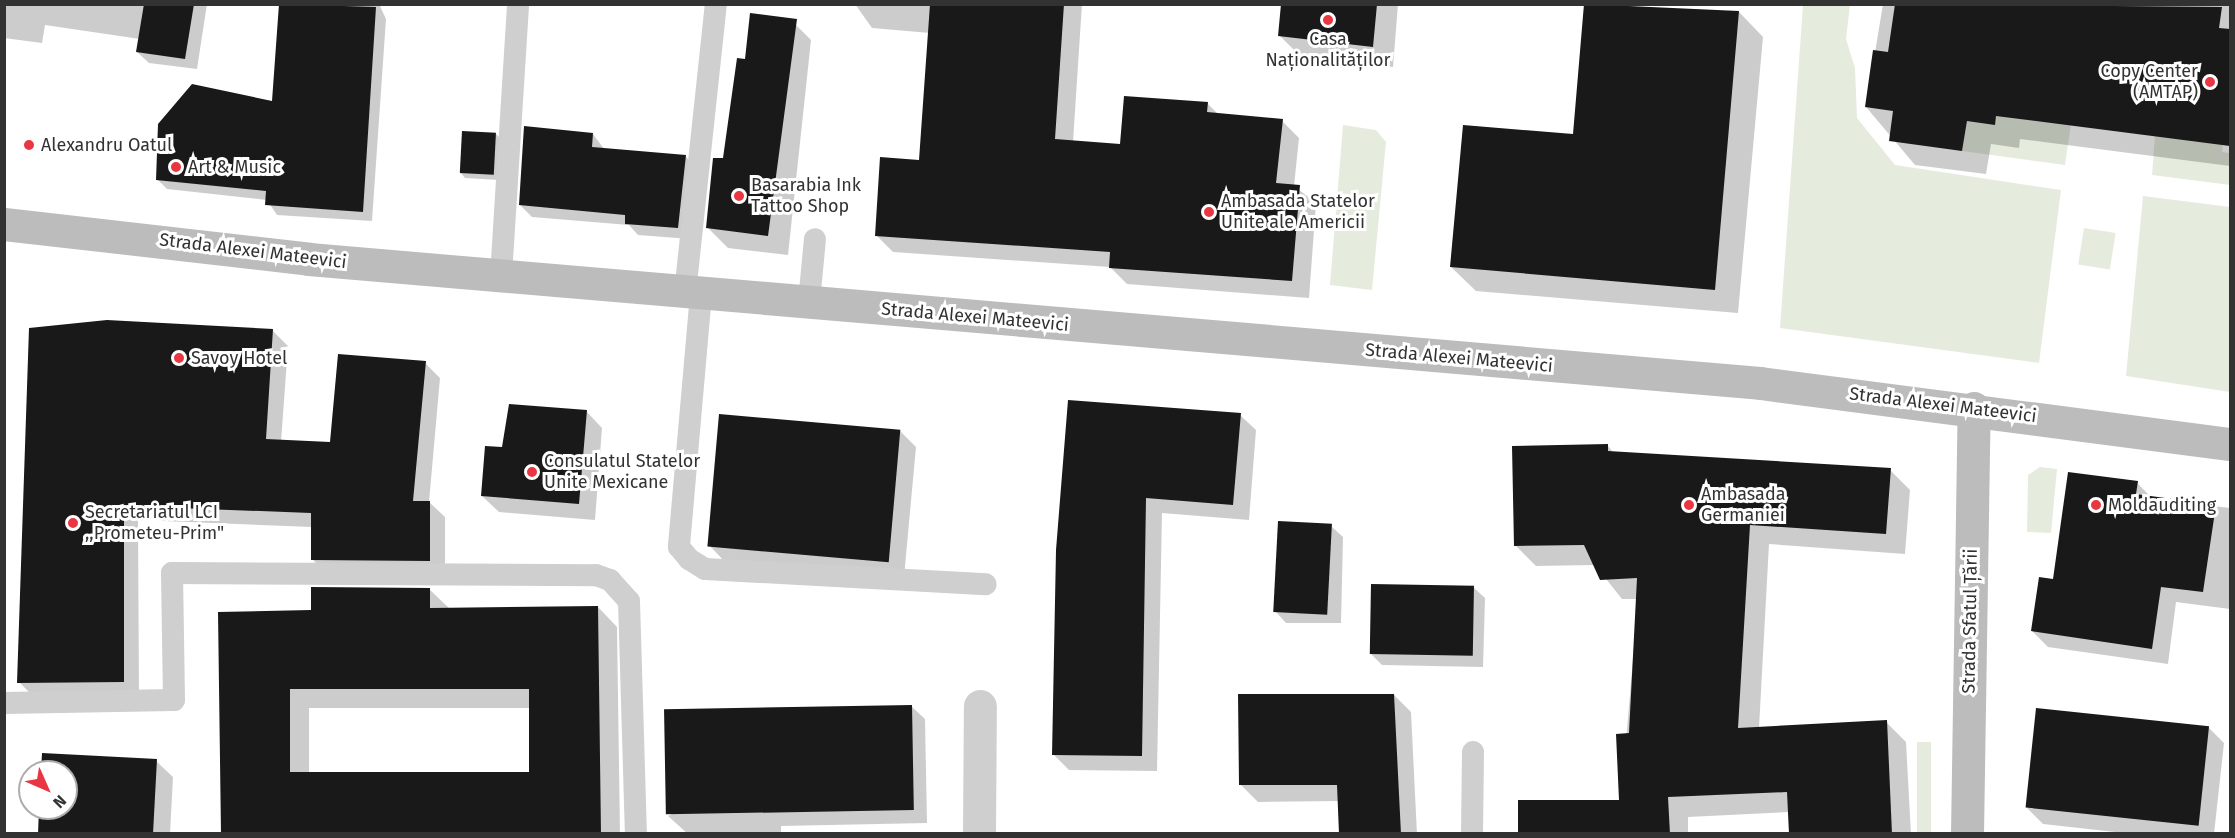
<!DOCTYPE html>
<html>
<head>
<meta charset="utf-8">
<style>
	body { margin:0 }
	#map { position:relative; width:2235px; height:838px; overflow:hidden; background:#fff; font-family:"Fira Sans",sans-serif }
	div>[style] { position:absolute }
	.green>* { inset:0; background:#e5ecde; transform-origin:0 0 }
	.shadow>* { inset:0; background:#0003 }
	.building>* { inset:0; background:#191919; transform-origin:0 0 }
	.service>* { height:22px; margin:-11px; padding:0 11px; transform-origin:11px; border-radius:11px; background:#cfcfcf }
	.minor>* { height:33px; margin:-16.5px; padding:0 16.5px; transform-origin:16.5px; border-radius:16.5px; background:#cfcfcf }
	.secondary>* { height:33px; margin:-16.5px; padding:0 16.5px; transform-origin:16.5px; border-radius:16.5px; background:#bcbcbc }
	.dots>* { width:16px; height:16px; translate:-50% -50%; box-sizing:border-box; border:3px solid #fff; border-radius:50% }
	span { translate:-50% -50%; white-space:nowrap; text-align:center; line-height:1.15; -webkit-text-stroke:6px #fff; paint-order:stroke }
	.poi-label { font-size:18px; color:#323232 }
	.right { translate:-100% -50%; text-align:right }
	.left { translate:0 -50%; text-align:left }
	.street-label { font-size:18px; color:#323232 }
	.frame { position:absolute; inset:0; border:6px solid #323232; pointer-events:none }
	.north { position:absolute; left:18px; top:760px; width:60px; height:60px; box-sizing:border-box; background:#fff; border:2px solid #adadad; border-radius:50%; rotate:135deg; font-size:16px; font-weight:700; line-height:24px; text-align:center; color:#323232 }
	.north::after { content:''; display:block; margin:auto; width:21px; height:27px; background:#e83642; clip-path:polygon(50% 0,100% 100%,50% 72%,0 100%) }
</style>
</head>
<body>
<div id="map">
	<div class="green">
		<i style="clip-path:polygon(1803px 5px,1850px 5px,1846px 39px,1855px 68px,1857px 118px,1895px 165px,2061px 190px,2039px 363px,1780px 328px)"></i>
		<i style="clip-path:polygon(1996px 114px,2071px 124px,2065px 165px,1962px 151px,1967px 121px)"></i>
		<i style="clip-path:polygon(1343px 125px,1376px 130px,1386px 142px,1372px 290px,1330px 285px)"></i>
		<i style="clip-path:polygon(2155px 135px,2223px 144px,2222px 152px,2230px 153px,2230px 185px,2152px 175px)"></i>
		<i style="clip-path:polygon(2143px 196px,2230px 207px,2230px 392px,2126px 376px)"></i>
		<i style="left:2084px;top:228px;width:32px;height:37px;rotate:9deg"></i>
		<i style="clip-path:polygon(2040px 467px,2057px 469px,2051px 533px,2027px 532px,2028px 475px)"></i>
		<i style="left:1917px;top:742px;width:14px;height:91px"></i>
	</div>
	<div class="shadow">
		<i style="clip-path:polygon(4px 4px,207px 4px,197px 69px,149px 63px,137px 52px,140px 39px,45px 25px,42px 43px,4px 38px)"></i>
		<i style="clip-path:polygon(280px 4px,379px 4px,386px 19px,372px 221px,277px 215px,267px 200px,167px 189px,157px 179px,273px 103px)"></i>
		<i style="clip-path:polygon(855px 4px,1082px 4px,1073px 142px,1121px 146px,1207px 103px,1218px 114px,1282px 121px,1299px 138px,1294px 186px,1316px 203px,1309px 298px,1127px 284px,1110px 267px,893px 252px,876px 235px,921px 161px,930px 33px,872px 28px)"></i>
		<i style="clip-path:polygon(1283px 4px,1398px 4px,1393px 67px,1300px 56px,1280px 36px)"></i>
		<i style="clip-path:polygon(1585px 4px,1739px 12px,1763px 37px,1738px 313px,1476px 291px,1451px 267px,1574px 136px)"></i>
		<i style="clip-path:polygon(1883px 4px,2230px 4px,2230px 166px,2020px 139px,2019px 148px,1991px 144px,1986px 174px,1915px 165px,1866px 107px)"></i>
		<i style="clip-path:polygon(790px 19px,811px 40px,788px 255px,728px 248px,707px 227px,746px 60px)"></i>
		<i style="clip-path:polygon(496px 134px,502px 140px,499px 180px,465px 178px,460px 172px)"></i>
		<i style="clip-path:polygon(593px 134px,604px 149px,686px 157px,697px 168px,690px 239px,638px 235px,629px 225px,532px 217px,520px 205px)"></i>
		<i style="clip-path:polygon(31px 330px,273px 331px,288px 346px,281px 442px,331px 444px,425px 363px,440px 378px,429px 502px,445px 517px,445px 575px,328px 575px,313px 560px,312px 527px,138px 520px,139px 696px,34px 697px,19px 682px)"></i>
		<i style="clip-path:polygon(586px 411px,602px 428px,595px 520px,499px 512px,482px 496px,504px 449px)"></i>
		<i style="clip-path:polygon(1240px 415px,1256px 430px,1249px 520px,1162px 513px,1157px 771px,1069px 770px,1053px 754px,1057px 550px)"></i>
		<i style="clip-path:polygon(899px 430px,916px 447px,904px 577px,725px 562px,709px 545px)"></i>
		<i style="clip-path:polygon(1607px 445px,1614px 453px,1890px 470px,1910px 490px,1905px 554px,1769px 544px,1759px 728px,1886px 722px,1906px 742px,1911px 834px,1790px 834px,1789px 812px,1688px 817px,1688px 834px,1519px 834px,1621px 801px,1638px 599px,1622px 599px,1595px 565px,1536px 566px,1516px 546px)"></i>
		<i style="clip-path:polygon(2137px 483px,2152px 498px,2230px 508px,2230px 609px,2176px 602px,2168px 664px,2048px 647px,2032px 631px,2054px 581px)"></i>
		<i style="clip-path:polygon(1331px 526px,1343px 537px,1341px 623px,1286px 623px,1275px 611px)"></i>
		<i style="clip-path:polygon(1473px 587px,1485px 598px,1483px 667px,1382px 665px,1371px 654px)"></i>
		<i style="clip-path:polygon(evenodd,429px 589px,450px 609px,598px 607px,617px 627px,620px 834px,222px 834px,313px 612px,429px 589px,309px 708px,531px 708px,531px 774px,309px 773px,309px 708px)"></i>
		<i style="clip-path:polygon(1394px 695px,1411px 712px,1417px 834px,1341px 834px,1340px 801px,1258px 802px,1241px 785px)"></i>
		<i style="clip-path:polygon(911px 706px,925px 719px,927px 823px,781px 826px,781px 834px,688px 834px,668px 816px)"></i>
		<i style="clip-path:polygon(2208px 727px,2224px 743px,2214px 834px,2133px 834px,2043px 824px,2027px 808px)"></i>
		<i style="clip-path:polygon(156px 761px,173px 777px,170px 834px,40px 834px,41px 808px,66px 808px,66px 772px,42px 772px)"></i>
	</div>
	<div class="building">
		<i style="clip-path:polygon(144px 4px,194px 4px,185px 59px,136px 52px)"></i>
		<i style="clip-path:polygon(279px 4px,376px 7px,363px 212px,265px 205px,266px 191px,156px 180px,158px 124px,192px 84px,272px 101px)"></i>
		<i style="clip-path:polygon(930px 4px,1064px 4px,1055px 139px,1120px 144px,1124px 96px,1208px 102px,1207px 112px,1283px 119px,1276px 183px,1300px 185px,1292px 281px,1109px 268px,1110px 252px,875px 236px,880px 157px,919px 160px)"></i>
		<i style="clip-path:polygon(1281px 4px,1377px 4px,1373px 47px,1278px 36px)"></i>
		<i style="clip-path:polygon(1584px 4px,1739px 11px,1715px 290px,1450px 267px,1463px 125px,1573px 134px)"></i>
		<i style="clip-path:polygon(1895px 4px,2222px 7px,2219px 28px,2230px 29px,2230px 146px,1996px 116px,1995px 125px,1967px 121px,1962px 151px,1889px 141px,1893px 111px,1865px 107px,1873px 50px,1888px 52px)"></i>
		<i style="clip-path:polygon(750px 13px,797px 19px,768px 236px,706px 228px,713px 158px,723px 158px,737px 58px,745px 59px)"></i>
		<i style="clip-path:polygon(524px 126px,593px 133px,592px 147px,686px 155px,678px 228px,625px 224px,625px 215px,519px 205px)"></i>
		<i style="left:462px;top:131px;width:34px;height:42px;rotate:3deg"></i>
		<i style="clip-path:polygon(107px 320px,273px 329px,266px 439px,330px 442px,338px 354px,426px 361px,413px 501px,430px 501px,430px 561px,311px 560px,311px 513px,124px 506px,124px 682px,17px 683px,29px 328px)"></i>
		<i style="clip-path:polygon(1068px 400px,1241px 413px,1233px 505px,1146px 498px,1142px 756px,1052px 755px,1056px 550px)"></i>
		<i style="clip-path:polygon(509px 404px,587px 410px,579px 504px,481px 496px,485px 446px,502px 447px)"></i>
		<i style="left:719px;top:414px;width:182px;height:133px;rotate:5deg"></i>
		<i style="clip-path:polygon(1608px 444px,1608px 451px,1891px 468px,1886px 534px,1750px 525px,1738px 728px,1887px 720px,1892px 834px,1789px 834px,1787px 792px,1668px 797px,1670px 834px,1518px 834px,1518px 800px,1619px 800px,1616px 734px,1629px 733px,1637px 578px,1600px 580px,1584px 545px,1514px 546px,1512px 446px)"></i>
		<i style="clip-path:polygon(2068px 472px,2138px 481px,2136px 494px,2216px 505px,2203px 592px,2161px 587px,2152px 649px,2031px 631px,2039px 577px,2053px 579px)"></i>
		<i style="left:1278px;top:521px;width:54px;height:91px;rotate:3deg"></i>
		<i style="left:1371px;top:584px;width:103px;height:70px;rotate:1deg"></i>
		<i style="clip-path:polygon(evenodd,311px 587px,430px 588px,430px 608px,598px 606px,601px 834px,221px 834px,218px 612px,311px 610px,311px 587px,290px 689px,529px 689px,529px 772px,290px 772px,290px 689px)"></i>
		<i style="clip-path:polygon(1238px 694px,1394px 694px,1401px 834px,1339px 834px,1337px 785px,1239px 785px)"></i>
		<i style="left:912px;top:705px;width:105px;height:248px;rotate:89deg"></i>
		<i style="left:2036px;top:708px;width:174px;height:100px;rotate:6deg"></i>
		<i style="clip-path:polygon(42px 753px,157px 759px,153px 834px,38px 834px,39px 808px,66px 808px,66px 772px,41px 772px)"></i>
	</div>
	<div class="service">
		<i style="left:501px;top:276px;width:273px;rotate:-86.4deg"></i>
		<i style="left:685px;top:293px;width:291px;rotate:-83.9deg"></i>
		<i style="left:701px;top:294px;width:254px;rotate:95deg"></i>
		<i style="left:679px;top:547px;width:16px;rotate:50deg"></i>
		<i style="left:689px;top:559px;width:19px;rotate:32deg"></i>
		<i style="left:705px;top:569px;width:281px;rotate:3.1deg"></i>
		<i style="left:809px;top:302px;width:63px;rotate:-84.6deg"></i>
		<i style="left:4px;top:703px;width:170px;rotate:-1deg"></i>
		<i style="left:174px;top:700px;width:127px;rotate:-90.9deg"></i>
		<i style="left:172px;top:573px;width:424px;rotate:0.3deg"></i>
		<i style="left:596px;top:575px;width:15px;rotate:20deg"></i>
		<i style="left:610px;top:580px;width:28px;rotate:48deg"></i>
		<i style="left:629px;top:601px;width:233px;rotate:88.3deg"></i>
		<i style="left:1472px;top:834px;width:82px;rotate:-89.3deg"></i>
	</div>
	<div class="minor">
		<i style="left:979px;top:834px;width:128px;rotate:-89.6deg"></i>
	</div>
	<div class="secondary">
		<i style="left:4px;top:224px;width:307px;rotate:6.5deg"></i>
		<i style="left:309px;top:259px;width:1456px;rotate:4.88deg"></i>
		<i style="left:1760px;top:383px;width:474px;rotate:7.4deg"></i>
		<i style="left:1967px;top:834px;width:426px;rotate:-89.1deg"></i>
	</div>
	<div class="dots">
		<i style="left:1328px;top:20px;background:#e83642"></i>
		<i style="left:2210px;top:82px;background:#e83642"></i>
		<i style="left:29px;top:145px;background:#e83642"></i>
		<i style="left:176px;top:167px;background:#e83642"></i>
		<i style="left:739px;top:196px;background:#e83642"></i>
		<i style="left:1209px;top:212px;background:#e83642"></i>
		<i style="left:179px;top:358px;background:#e83642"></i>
		<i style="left:532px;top:472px;background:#e83642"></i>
		<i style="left:1689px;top:505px;background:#e83642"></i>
		<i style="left:2096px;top:505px;background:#e83642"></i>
		<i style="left:73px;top:523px;background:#e83642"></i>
	</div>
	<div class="poi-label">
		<span style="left:1328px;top:50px">Casa<br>Naționalităților</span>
		<span class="right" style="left:2198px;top:82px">Copy Center<br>(AMTAP)</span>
		<span class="left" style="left:41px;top:145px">Alexandru Oatul</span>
		<span class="left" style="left:188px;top:167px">Art &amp; Music</span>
		<span class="left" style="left:751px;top:196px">Basarabia Ink<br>Tattoo Shop</span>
		<span class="left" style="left:1221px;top:212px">Ambasada Statelor<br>Unite ale Americii</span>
		<span class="left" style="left:191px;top:358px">Savoy Hotel</span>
		<span class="left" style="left:544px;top:472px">Consulatul Statelor<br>Unite Mexicane</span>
		<span class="left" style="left:1701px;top:505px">Ambasada<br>Germaniei</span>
		<span class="left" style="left:2108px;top:505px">Moldauditing</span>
		<span class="left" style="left:85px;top:523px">Secretariatul LCI<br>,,Prometeu-Prim"</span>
	</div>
	<div class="street-label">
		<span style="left:253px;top:251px;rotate:7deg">Strada Alexei Mateevici</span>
		<span style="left:975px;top:317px;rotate:5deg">Strada Alexei Mateevici</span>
		<span style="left:1459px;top:358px;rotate:5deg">Strada Alexei Mateevici</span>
		<span style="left:1943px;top:405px;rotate:7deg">Strada Alexei Mateevici</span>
		<span style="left:1970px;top:621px;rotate:-89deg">Strada Sfatul Țării</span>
	</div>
	<div class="frame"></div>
	<div class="north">N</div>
</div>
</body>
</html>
